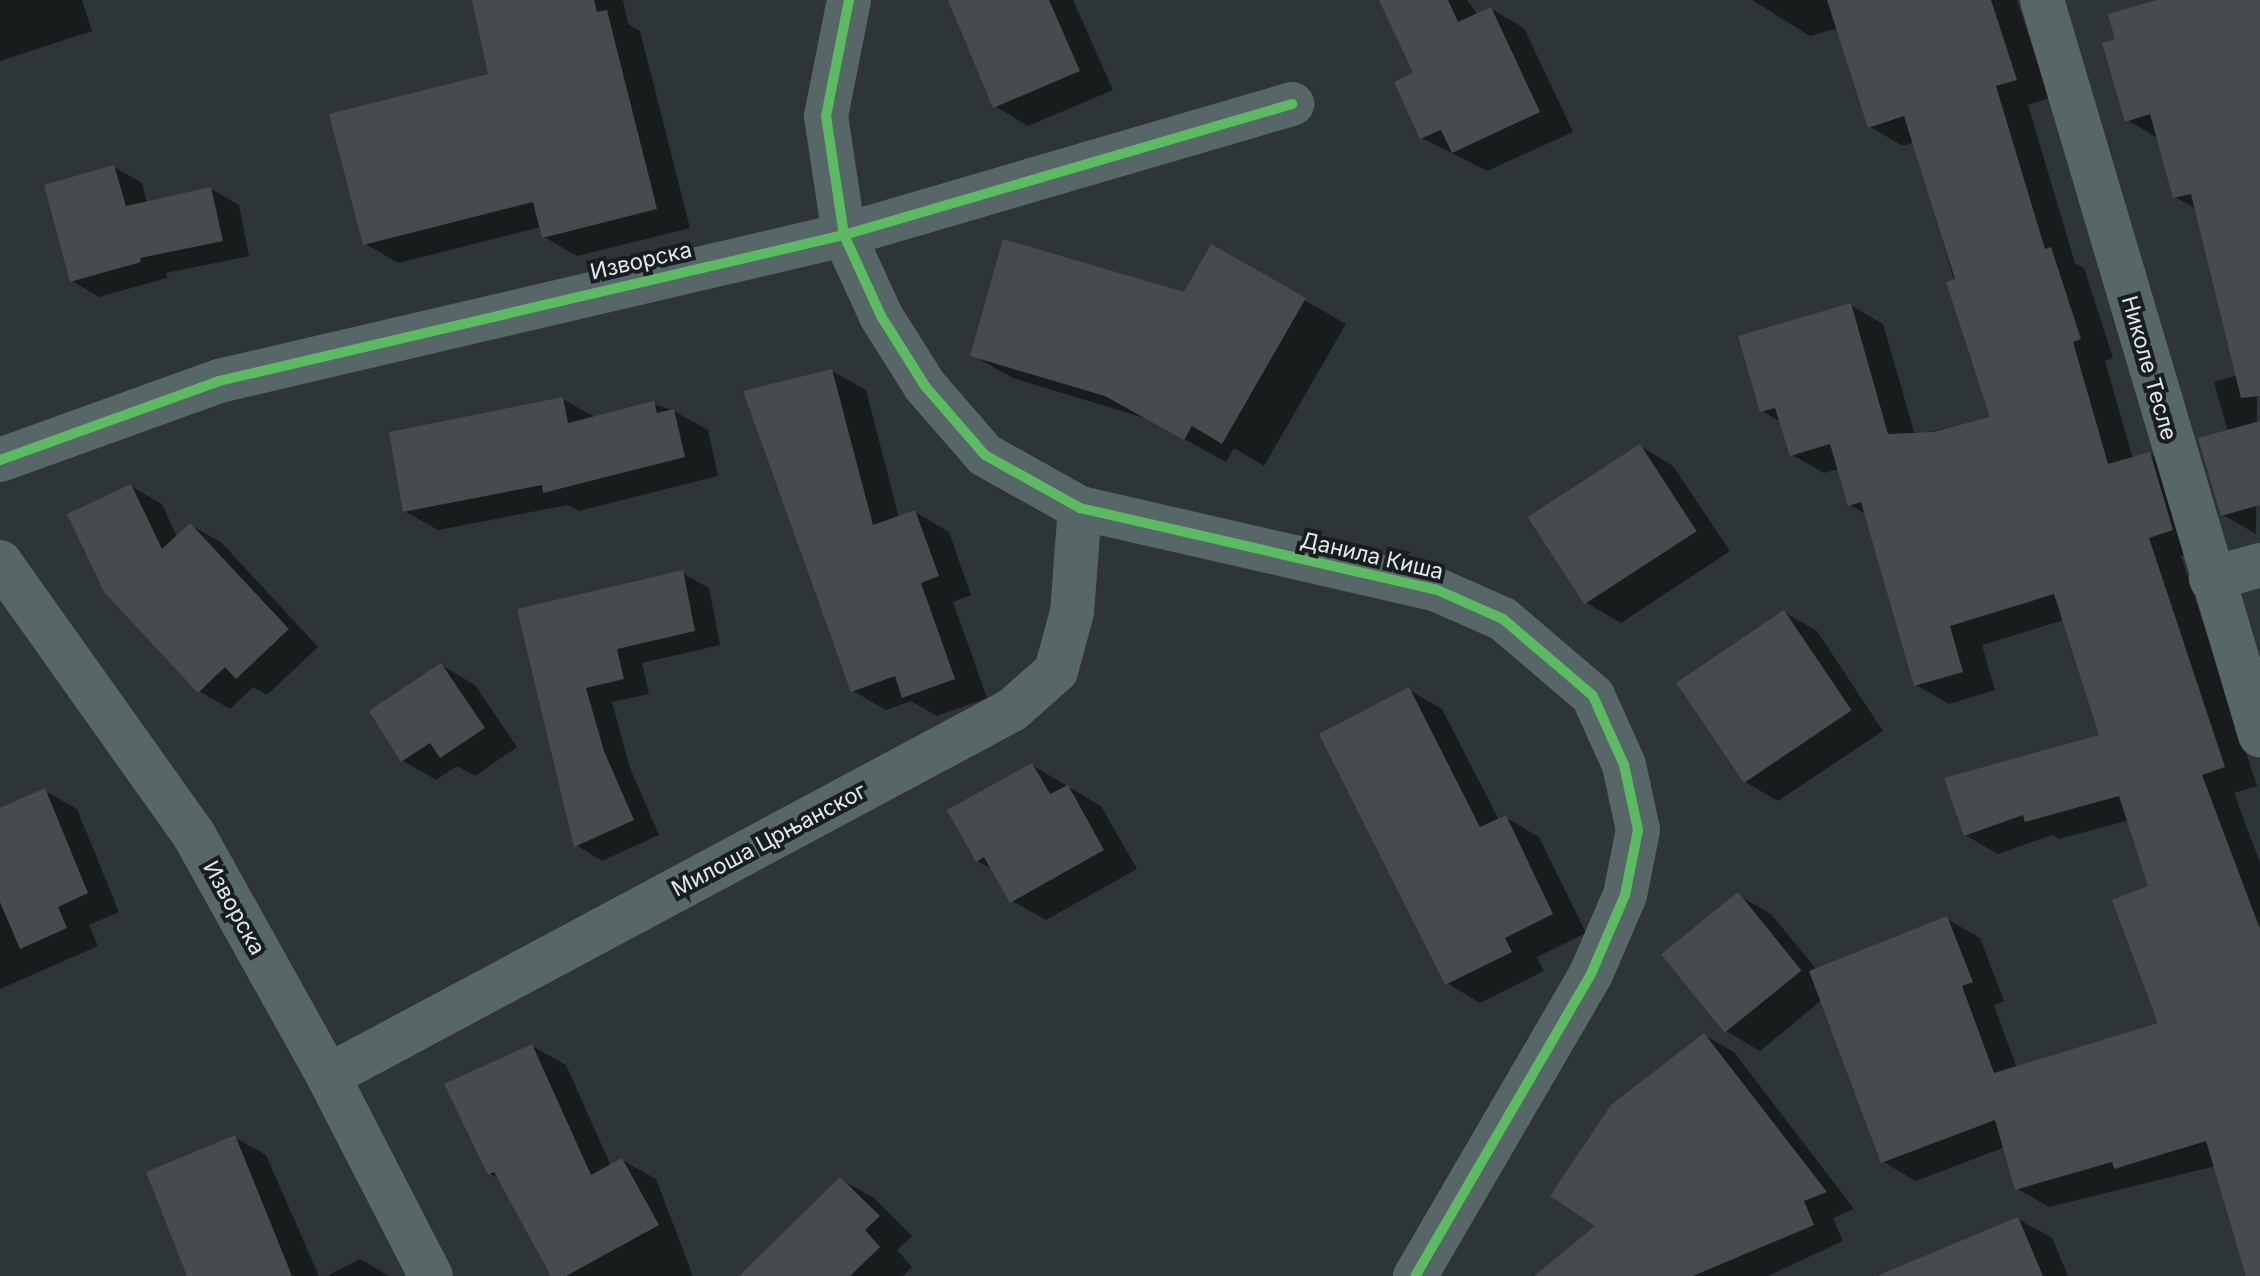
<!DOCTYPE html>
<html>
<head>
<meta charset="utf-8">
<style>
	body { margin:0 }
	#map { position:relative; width:2260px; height:1276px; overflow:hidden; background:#2e3538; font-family:Inter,sans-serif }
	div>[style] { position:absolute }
	.shadow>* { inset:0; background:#0007 }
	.building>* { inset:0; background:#464b4e; transform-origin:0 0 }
	.minor>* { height:44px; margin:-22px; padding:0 22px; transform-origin:22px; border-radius:22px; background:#576767 }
	.cycleway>* { height:10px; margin:-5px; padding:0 5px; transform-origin:5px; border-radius:5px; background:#5cba63 }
	span { translate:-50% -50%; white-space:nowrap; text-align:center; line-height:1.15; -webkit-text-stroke:8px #181e20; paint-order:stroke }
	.street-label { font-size:22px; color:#e1e9ec }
</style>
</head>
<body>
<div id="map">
	<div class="shadow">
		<i style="clip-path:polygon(0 0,82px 0,92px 31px,0 61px)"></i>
		<i style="clip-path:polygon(474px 0,623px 0,628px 24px,640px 31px,690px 228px,577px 256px,544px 237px,541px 227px,398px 263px,364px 243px,490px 75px)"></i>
		<i style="clip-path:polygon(965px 0,1073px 0,1113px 90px,1028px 126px,995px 106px)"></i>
		<i style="clip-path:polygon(1406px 0,1467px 0,1478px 15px,1491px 9px,1524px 28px,1573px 132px,1487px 171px,1422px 138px)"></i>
		<i style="clip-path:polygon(1752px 0,2017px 0,2049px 98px,2028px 105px,2075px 263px,2084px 268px,2113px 358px,2105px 361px,2133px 459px,2150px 454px,2183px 473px,2205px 549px,2181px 556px,2257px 786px,2234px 793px,2260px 863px,2260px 1276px,2248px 1276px,2216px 1166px,2049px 1207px,2016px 1188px,2005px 1147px,1916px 1181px,1883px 1162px,1822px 1000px,1760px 1051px,1726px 1031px,1738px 895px,1771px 914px,1817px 970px,1947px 919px,1980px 938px,2004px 1001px,1994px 1005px,2017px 1068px,2161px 1025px,2151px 887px,2129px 820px,2059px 839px,2052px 835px,1998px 854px,1965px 835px,2102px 737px,2064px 620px,1982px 645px,1995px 690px,1949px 704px,1916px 685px,1866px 514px,1850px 505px,1839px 469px,1824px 473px,1791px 454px,1782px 423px,1762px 411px,1850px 305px,1883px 324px,1915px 435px,1993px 418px,1915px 142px,1903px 146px,1870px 127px,1838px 28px,1810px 36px)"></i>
		<i style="clip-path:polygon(2164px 0,2260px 0,2256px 534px,2223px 515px,2228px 432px,2214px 382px,2238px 375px,2196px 209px,2175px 197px,2159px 139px,2127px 120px,2118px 41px)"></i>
		<i style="clip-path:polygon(114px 167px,142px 183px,147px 203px,211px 189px,239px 205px,249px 256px,166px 273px,167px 278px,99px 297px,72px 281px)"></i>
		<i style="clip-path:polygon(1212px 247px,1346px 324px,1264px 466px,1234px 448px,1226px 462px,1148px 419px,1013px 378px,972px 355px,1185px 295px)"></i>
		<i style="clip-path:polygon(832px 371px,866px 390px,899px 518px,915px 512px,949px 532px,971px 595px,953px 602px,987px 698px,937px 716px,911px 701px,886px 710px,853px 691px)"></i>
		<i style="clip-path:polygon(563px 399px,596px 418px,653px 404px,674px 411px,708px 430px,718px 476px,579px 511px,568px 505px,438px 530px,404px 511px)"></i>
		<i style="clip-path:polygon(1640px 446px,1673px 466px,1730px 551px,1621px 623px,1587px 603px)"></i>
		<i style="clip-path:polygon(131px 486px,162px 504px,177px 537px,190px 525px,221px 542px,318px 647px,267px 695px,253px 687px,230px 709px,199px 691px)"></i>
		<i style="clip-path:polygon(682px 573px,709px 588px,720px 645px,642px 663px,649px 694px,612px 702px,630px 768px,659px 835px,602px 861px,576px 845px,520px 611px)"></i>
		<i style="clip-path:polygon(1784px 612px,1817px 631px,1883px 731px,1778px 801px,1745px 782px)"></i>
		<i style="clip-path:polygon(441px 665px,475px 685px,517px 747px,475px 776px,457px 766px,436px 780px,403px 761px)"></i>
		<i style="clip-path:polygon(1409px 690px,1442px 709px,1499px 820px,1505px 817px,1539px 837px,1586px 933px,1537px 957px,1544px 971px,1480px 1003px,1447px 983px)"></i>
		<i style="clip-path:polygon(1032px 765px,1101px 806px,1137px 869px,1046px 920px,1012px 901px,994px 870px,977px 861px)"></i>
		<i style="clip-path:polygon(45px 791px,77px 809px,119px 912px,89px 925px,98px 946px,0 989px,0 810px)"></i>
		<i style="clip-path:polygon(1704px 1035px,1734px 1052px,1854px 1209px,1833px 1218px,1843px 1241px,1768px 1276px,1537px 1276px,1598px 1226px)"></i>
		<i style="clip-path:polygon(532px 1046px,566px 1065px,611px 1166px,622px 1160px,656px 1179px,693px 1276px,553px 1276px,501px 1180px,489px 1173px)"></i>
		<i style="clip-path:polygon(234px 1137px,266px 1155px,319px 1276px,189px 1276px)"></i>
		<i style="clip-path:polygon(840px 1179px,874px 1198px,912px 1236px,897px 1250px,912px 1267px,903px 1276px,760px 1276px)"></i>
		<i style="clip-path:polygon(2018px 1219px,2052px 1238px,2068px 1276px,1930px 1276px)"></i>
		<i style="clip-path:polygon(360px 1259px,389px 1276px,327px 1276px)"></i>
	</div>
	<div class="building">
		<i style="clip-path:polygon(472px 0,594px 0,597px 12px,607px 10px,657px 209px,542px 238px,533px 202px,363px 245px,329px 114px,488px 74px)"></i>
		<i style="clip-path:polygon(948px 0,1049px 0,1080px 71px,993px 108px)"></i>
		<i style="clip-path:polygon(1379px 0,1448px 0,1458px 22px,1491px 7px,1540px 112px,1452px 153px,1441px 130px,1420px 139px,1394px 82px,1413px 73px)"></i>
		<i style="clip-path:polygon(1827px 0,1991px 0,2017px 80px,1996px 86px,2045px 249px,2051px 247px,2081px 339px,2073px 342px,2108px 464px,2150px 452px,2173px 530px,2149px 538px,2225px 767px,2202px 775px,2260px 929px,2260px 1276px,2246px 1276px,2206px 1141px,2114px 1169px,2112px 1162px,2015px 1190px,1995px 1120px,1881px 1163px,1809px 971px,1947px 916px,1973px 982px,1962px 986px,1994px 1073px,2158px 1023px,2112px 900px,2148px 886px,2119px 796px,2025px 822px,2023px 815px,1964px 836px,1944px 778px,2099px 735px,2054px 594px,1950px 626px,1963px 672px,1914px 686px,1861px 502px,1848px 506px,1830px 444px,1790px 456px,1775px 408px,1760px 412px,1738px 336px,1851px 303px,1888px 434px,1933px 432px,1990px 417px,1946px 282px,1955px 279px,1904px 116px,1868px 128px)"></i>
		<i style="clip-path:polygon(2157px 0,2260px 0,2260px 396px,2241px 398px,2191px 194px,2173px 198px,2150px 114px,2125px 122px,2102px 43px,2115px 39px,2108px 14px)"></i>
		<i style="clip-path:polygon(114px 165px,126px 206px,211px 187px,223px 241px,140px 258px,141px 262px,70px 282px,44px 185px)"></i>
		<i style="clip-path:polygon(1003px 239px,1184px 292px,1211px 244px,1306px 298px,1222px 444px,1192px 426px,1184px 440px,1105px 396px,970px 356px)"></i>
		<i style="clip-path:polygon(832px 369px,873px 525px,915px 510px,939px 576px,921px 583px,955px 679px,902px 698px,895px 676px,851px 692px,743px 391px)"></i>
		<i style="clip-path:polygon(563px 397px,568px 423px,654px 401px,657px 413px,674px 409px,685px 457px,543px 493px,542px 485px,403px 512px,389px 432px)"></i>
		<i style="clip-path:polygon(2260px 421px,2260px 505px,2221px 516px,2198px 438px)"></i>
		<i style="left:1640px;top:444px;width:104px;height:134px;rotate:57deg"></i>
		<i style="clip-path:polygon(131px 484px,162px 549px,190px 523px,289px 629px,236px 679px,225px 667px,198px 693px,104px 592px,67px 514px)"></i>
		<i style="clip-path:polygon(683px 570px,695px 631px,617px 649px,624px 679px,586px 688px,604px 751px,634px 820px,574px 847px,517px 609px)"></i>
		<i style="left:1784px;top:610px;width:121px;height:130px;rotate:56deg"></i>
		<i style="clip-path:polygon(441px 663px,485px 728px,440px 758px,430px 743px,401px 762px,369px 711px)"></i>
		<i style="clip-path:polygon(1409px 687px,1480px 827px,1506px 815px,1553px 914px,1505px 938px,1512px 952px,1445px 985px,1319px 734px)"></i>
		<i style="clip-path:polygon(1032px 763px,1050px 794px,1068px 785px,1104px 850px,1010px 903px,984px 857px,976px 862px,947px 810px)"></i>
		<i style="clip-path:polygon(45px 788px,88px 893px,58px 907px,67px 928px,20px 949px,0 902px,0 808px)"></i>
		<i style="left:1738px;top:892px;width:101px;height:99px;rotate:51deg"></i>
		<i style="clip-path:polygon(1704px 1033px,1827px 1192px,1804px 1201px,1814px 1225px,1693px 1276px,1534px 1276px,1595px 1226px,1550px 1196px,1611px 1105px)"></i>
		<i style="clip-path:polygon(532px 1044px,591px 1175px,622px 1158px,659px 1225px,566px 1276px,551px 1276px,494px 1172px,488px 1175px,444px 1084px)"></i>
		<i style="clip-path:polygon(235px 1135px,292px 1276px,187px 1276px,146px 1172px)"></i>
		<i style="clip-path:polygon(840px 1177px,880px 1216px,865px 1230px,880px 1247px,850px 1276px,739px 1276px)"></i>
		<i style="clip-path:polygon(2018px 1217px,2043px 1276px,1879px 1276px,1879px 1275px)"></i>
	</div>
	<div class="minor">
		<i style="left:849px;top:0;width:118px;rotate:101.2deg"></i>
		<i style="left:826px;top:116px;width:120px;rotate:81.4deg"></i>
		<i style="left:844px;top:235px;width:89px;rotate:65.4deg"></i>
		<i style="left:881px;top:316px;width:83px;rotate:57.8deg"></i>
		<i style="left:925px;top:386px;width:91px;rotate:49deg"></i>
		<i style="left:985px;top:455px;width:109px;rotate:29.2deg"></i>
		<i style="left:1080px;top:508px;width:364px;rotate:12.9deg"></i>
		<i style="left:1435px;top:589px;width:74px;rotate:23.8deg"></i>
		<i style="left:1503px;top:619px;width:118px;rotate:40.5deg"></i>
		<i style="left:1593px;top:696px;width:76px;rotate:65.8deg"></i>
		<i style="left:1624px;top:765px;width:66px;rotate:77.8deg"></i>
		<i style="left:1638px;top:830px;width:66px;rotate:101.3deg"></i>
		<i style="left:1625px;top:895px;width:86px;rotate:113.3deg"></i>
		<i style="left:1591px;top:974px;width:350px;rotate:120.2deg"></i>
		<i style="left:2042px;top:0;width:767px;rotate:73.48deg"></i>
		<i style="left:0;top:460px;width:233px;rotate:-19.8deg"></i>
		<i style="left:219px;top:381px;width:642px;rotate:-13.15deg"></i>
		<i style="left:844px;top:235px;width:467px;rotate:-16.3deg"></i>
		<i style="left:0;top:562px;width:335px;rotate:54.6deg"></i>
		<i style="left:194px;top:835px;width:276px;rotate:60.9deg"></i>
		<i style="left:328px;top:1076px;width:225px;rotate:62.8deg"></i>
		<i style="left:2211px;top:579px;width:51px;rotate:-15.9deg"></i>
		<i style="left:328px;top:1076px;width:776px;rotate:-28.15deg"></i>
		<i style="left:1012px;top:710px;width:59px;rotate:-41.6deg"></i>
		<i style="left:1056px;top:671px;width:61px;rotate:-74.8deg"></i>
		<i style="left:1072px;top:612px;width:104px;rotate:-85.6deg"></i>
	</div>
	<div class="cycleway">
		<i style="left:849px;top:0;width:118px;rotate:101.2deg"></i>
		<i style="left:826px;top:116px;width:120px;rotate:81.4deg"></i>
		<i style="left:844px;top:235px;width:89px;rotate:65.4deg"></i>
		<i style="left:881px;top:316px;width:83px;rotate:57.8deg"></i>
		<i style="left:925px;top:386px;width:91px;rotate:49deg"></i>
		<i style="left:985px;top:455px;width:109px;rotate:29.2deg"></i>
		<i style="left:1080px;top:508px;width:364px;rotate:12.9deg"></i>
		<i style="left:1435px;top:589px;width:74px;rotate:23.8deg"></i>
		<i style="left:1503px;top:619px;width:118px;rotate:40.5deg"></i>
		<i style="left:1593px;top:696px;width:76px;rotate:65.8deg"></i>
		<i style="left:1624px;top:765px;width:66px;rotate:77.8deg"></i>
		<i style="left:1638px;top:830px;width:66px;rotate:101.3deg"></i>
		<i style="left:1625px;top:895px;width:86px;rotate:113.3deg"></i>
		<i style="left:1591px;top:974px;width:350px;rotate:120.2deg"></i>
		<i style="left:0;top:460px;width:233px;rotate:-19.8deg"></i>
		<i style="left:219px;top:381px;width:642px;rotate:-13.15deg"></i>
		<i style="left:844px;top:235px;width:467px;rotate:-16.3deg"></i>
	</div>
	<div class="street-label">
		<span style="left:641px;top:261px;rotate:-13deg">Изворска</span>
		<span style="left:2149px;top:368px;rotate:74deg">Николе Тесле</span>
		<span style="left:1372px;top:556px;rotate:13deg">Данила Киша</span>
		<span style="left:769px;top:840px;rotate:-28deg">Милоша Црњанског</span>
		<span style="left:234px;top:908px;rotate:61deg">Изворска</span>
	</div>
</div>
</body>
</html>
